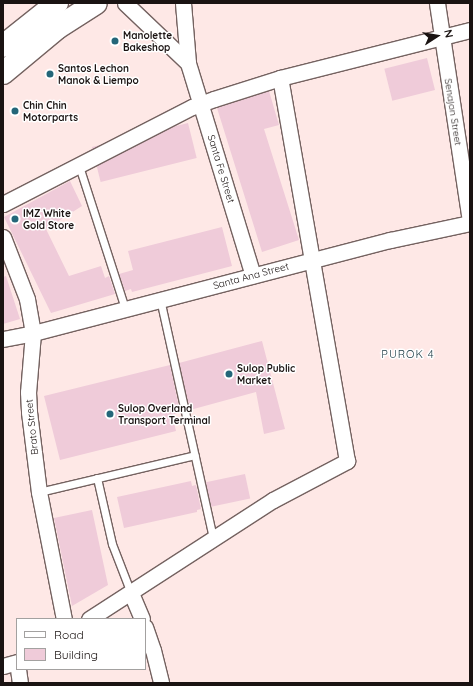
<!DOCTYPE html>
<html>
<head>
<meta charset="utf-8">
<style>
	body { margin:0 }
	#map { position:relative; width:473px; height:686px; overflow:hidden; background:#fee8e6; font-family:Quicksand,sans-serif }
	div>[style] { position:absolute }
	.building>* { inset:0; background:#efcbd9; transform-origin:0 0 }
	.roads { filter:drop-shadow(1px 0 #746260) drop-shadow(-1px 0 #746260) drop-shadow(0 1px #746260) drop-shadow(0 -1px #746260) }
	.service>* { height:7px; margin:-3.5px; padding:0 3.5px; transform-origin:3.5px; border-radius:3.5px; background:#fff }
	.minor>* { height:15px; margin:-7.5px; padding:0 7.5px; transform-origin:7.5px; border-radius:7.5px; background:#fff }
	.trunk>* { height:22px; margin:-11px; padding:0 11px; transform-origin:11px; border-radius:11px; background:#fff }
	.dots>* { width:11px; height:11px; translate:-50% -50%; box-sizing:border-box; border:2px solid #fff; border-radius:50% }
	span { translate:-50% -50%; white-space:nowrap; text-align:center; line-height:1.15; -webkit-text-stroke:3px #fff; paint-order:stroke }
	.poi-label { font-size:10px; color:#1a1312; font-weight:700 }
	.left { translate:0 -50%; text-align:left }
	.street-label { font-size:10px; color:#1a1312 }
	.neighbourhood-label { font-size:11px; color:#183640; letter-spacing:1px }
	.frame { position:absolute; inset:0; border:4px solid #1a1312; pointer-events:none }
	.legend { position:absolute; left:16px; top:618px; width:130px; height:52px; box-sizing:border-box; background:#fff; border:1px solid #a3a1a0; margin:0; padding:5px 7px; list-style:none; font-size:12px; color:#1a1312 }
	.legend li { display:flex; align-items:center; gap:8px; height:20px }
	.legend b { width:20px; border:1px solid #a3a1a0 }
	.north { position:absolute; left:417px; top:16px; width:40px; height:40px; -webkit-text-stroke:3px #fff; paint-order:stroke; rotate:78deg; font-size:11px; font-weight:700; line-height:16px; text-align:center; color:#1a1312 }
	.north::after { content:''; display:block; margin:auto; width:14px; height:18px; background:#1a1312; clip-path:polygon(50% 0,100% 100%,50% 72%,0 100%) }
</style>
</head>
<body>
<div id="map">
	<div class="building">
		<i style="left:427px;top:58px;width:33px;height:44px;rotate:76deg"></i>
		<i style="clip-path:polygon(269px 91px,279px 125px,264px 129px,299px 240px,262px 252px,217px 108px)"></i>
		<i style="left:188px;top:123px;width:36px;height:99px;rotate:76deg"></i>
		<i style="clip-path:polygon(70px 181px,82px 206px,46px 229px,69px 276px,101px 266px,105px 278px,109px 276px,115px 294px,51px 313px,4px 217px)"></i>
		<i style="clip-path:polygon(222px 227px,232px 266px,132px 292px,131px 289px,125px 291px,119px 274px,133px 270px,128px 251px)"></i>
		<i style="clip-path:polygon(6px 276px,20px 319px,3px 324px,3px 277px)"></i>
		<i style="clip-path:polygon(262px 341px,285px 429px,264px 434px,256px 392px,190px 410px,179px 363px)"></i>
		<i style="clip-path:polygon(170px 365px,180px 412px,172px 415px,176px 431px,60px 460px,44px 396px)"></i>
		<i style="left:245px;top:474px;width:25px;height:40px;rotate:78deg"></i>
		<i style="clip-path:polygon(191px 481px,192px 486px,196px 485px,201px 509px,197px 510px,197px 512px,124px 528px,117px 497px)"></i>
		<i style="clip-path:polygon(92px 510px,108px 585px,72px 606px,54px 518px)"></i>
	</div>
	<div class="roads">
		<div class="service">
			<i style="left:79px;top:166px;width:149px;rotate:72.1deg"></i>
			<i style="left:160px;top:299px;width:245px;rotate:77.5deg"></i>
			<i style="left:97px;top:478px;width:68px;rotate:77.2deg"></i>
			<i style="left:112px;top:544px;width:53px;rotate:68.8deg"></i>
			<i style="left:39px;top:492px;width:160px;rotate:-13.3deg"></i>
		</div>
		<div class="minor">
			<i style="left:125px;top:3px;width:87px;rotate:43.6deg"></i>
			<i style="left:183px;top:3px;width:60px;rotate:85.2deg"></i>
			<i style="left:188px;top:63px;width:222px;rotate:73deg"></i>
			<i style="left:437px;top:3px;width:219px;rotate:81.4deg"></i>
			<i style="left:3px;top:204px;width:212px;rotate:-27.2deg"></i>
			<i style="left:192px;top:107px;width:23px;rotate:-20deg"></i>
			<i style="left:214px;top:99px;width:69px;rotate:-17.7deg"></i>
			<i style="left:280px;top:78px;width:196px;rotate:-14.2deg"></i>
			<i style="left:3px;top:237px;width:66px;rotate:68.8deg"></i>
			<i style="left:27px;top:299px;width:35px;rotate:80deg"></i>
			<i style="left:33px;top:333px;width:59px;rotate:94.8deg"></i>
			<i style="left:28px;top:392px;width:20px;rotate:87deg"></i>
			<i style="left:29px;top:412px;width:81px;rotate:82.9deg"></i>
			<i style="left:39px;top:492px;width:129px;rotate:78.9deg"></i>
			<i style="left:3px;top:339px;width:31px;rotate:-11deg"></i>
			<i style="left:33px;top:333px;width:369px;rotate:-14.6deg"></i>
			<i style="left:390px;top:240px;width:82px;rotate:-12deg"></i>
			<i style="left:131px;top:593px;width:28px;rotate:67deg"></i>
			<i style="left:89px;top:619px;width:219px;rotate:-32.9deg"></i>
			<i style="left:273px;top:500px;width:84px;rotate:-27.8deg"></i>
			<i style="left:347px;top:461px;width:389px;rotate:-99.9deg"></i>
			<i style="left:145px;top:627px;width:24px;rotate:71deg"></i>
			<i style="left:153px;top:650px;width:34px;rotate:76deg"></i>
			<i style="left:3px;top:666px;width:15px;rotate:-16deg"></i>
			<i style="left:18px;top:669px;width:14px;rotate:82deg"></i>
		</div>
		<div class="trunk">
			<i style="left:3px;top:46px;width:69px;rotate:-38.5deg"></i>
			<i style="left:3px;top:73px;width:70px;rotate:-39.8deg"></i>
			<i style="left:57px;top:28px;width:46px;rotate:-32.7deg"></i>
		</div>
	</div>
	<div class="dots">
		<i style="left:115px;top:41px;background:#246679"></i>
		<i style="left:50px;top:74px;background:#246679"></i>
		<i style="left:15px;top:111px;background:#246679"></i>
		<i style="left:15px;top:219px;background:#246679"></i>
		<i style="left:229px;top:374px;background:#246679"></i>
		<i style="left:110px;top:414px;background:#246679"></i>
	</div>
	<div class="poi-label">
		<span class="left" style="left:123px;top:41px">Manolette<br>Bakeshop</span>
		<span class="left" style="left:58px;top:74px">Santos Lechon<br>Manok &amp; Liempo</span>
		<span class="left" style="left:23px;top:111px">Chin Chin<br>Motorparts</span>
		<span class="left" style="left:23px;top:219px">IMZ White<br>Gold Store</span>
		<span class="left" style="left:237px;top:374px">Sulop Public<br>Market</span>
		<span class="left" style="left:118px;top:414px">Sulop Overland<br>Transport Terminal</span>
	</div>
	<div class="street-label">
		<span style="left:453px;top:112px;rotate:81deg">Senajon Street</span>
		<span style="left:221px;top:169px;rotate:73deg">Santa Fe Street</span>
		<span style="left:251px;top:276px;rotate:-15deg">Santa Ana Street</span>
		<span style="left:32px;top:427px;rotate:-96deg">Brato Street</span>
	</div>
	<div class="neighbourhood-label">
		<span style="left:408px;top:354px">PUROK 4</span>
	</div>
	<div class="frame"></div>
	<ul class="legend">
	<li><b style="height:5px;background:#fff"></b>Road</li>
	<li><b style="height:11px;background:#efcbd9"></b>Building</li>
	</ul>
	<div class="north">N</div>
</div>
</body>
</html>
